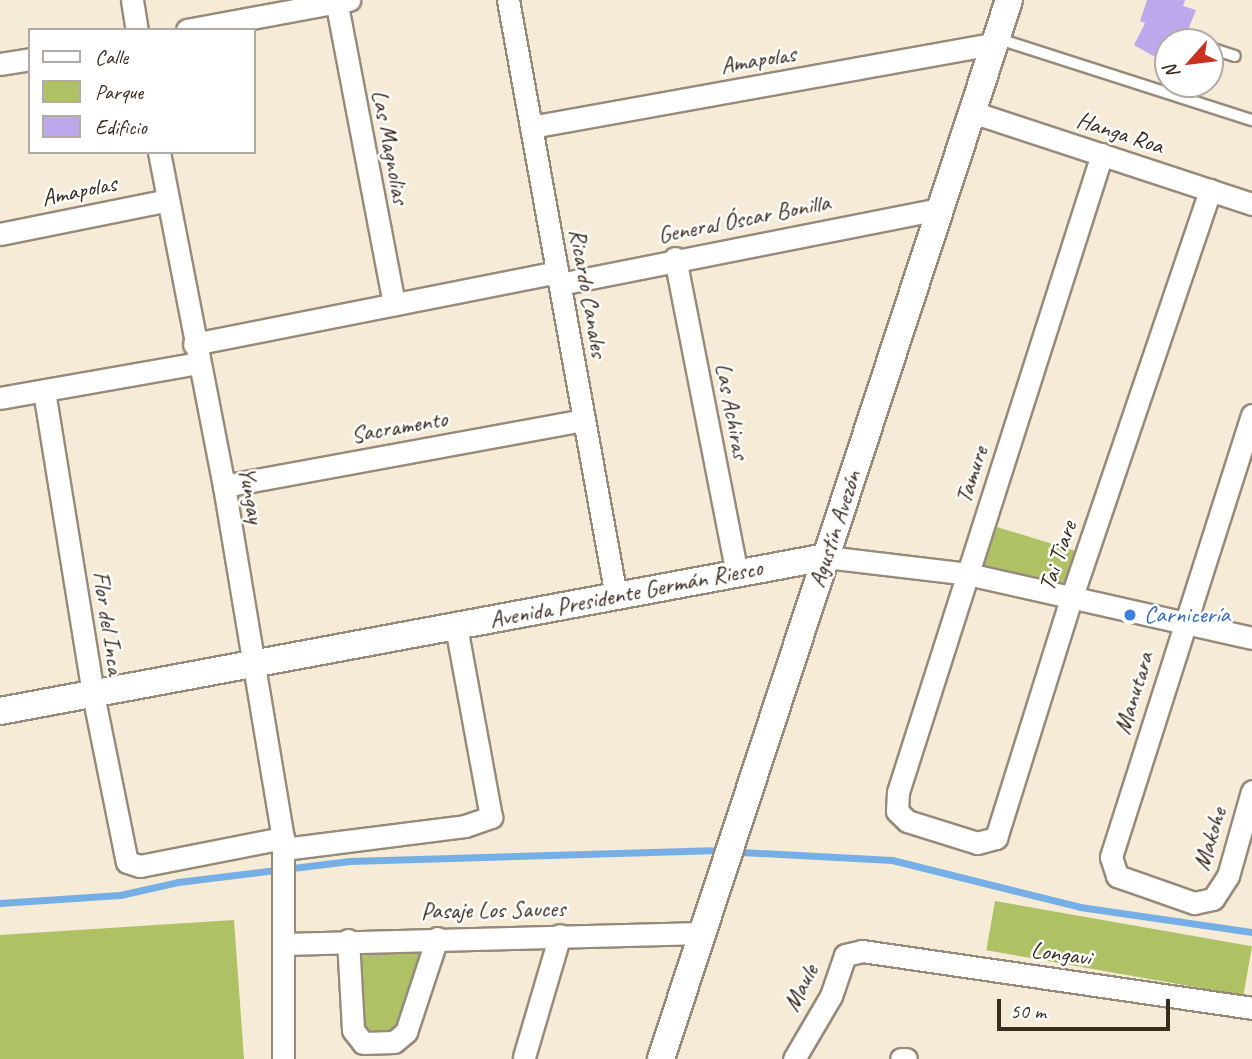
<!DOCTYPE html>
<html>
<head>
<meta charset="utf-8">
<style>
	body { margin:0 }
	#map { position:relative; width:1252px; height:1059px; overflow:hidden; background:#f5ebd6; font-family:Caveat,sans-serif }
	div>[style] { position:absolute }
	.green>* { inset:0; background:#aec165; transform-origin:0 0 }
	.stream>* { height:7px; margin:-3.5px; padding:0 3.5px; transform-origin:3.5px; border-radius:3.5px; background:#76afe6 }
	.building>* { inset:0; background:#bda8ec }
	.roads { filter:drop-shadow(2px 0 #988a7a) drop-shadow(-2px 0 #988a7a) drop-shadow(0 2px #988a7a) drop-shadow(0 -2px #988a7a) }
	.service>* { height:10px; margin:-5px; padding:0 5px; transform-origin:5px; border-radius:5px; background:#fff }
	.minor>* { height:21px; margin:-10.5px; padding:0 10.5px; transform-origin:10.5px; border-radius:10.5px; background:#fff }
	.tertiary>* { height:26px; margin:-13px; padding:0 13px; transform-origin:13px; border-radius:13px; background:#fff }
	.dots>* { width:19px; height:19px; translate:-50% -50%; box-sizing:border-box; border:4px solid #fff; border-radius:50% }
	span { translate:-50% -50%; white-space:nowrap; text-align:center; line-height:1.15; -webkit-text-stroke:5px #fff; paint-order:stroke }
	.street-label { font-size:24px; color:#3b2a1e }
	.shop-label { font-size:24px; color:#366cbe }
	.left { translate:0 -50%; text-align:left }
	.legend { position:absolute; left:28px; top:28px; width:228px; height:126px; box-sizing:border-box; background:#fff; border:2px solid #b1aaa5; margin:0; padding:9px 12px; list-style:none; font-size:21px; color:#3b2a1e }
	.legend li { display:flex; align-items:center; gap:14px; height:35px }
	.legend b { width:35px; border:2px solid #b1aaa5 }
	.north { position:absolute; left:1154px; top:28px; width:70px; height:70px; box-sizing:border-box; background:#fff; border:2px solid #b1aaa5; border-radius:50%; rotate:242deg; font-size:19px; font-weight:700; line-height:28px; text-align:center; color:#3b2a1e }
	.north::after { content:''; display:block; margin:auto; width:24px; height:32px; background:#c8321e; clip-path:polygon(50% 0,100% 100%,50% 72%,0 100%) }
	.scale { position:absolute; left:997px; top:999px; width:173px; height:32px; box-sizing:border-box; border:4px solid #3b2a1e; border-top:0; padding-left:9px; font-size:21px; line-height:24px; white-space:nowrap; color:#3b2a1e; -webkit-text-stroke:5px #fff; paint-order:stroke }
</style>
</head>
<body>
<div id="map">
	<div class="green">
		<i style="clip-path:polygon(997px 527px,1079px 552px,1070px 584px,983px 566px)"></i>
		<i style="left:995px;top:901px;width:261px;height:50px;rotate:10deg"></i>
		<i style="clip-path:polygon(234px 920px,244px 1059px,0 1059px,0 935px)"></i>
		<i style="clip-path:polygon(425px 949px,397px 1034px,364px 1035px,355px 952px)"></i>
	</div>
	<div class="stream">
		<i style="left:741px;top:852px;width:151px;rotate:3deg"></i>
		<i style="left:892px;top:860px;width:194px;rotate:14deg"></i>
		<i style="left:1080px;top:907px;width:174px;rotate:8.3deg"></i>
		<i style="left:0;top:903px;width:120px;rotate:-3.8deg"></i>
		<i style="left:120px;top:895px;width:59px;rotate:-12.6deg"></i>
		<i style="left:178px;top:882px;width:173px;rotate:-7deg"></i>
		<i style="left:350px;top:861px;width:361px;rotate:-1.7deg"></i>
	</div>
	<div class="building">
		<i style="clip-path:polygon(1147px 0,1185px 0,1183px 6px,1196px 10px,1186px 35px,1183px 34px,1180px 42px,1168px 42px,1168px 58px,1162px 61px,1134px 45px,1145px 23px,1140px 21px)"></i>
	</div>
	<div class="roads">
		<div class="service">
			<i style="left:996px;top:38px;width:269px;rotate:17.8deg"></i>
			<i style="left:1210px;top:48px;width:26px;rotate:18deg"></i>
			<i style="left:1184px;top:98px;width:15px;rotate:-74deg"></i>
		</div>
		<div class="minor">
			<i style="left:132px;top:0;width:30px;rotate:81deg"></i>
			<i style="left:336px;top:0;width:310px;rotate:79.2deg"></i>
			<i style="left:508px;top:0;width:606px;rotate:79.73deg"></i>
			<i style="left:187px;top:30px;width:165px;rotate:-10.5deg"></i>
			<i style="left:0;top:64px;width:30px;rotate:-9deg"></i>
			<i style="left:972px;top:112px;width:295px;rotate:18.2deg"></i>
			<i style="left:531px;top:127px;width:470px;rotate:-10.2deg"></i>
			<i style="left:159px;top:152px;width:340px;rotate:79deg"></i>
			<i style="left:224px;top:486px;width:357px;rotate:80.5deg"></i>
			<i style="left:283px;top:838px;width:221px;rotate:90deg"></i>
			<i style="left:1102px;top:154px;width:670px;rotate:107.73deg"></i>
			<i style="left:898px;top:792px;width:19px;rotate:93deg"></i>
			<i style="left:897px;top:811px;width:14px;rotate:45deg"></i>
			<i style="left:907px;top:821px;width:73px;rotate:17.4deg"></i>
			<i style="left:977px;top:843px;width:20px;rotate:-15deg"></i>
			<i style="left:996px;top:838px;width:254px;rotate:-72.6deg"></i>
			<i style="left:1072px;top:596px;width:429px;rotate:-71.2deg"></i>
			<i style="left:0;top:234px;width:171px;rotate:-11.4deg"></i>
			<i style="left:675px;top:258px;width:322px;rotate:78.9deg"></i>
			<i style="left:560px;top:284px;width:385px;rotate:-11.2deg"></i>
			<i style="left:194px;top:344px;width:370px;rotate:-11.2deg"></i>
			<i style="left:44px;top:391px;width:307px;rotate:80.8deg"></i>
			<i style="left:93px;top:694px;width:171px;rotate:78.6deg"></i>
			<i style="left:127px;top:862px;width:14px;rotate:17deg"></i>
			<i style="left:140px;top:866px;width:146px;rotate:-11.1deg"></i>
			<i style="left:0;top:398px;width:201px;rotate:-10deg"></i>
			<i style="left:1252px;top:415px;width:464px;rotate:107.7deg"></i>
			<i style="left:1111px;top:857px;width:20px;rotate:72deg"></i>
			<i style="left:1117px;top:876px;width:82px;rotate:19.3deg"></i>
			<i style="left:1194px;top:903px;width:19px;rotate:-12deg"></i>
			<i style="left:1213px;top:899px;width:27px;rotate:-57deg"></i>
			<i style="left:1228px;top:876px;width:88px;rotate:-74.2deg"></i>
			<i style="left:224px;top:486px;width:366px;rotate:-10.4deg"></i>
			<i style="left:826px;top:557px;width:143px;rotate:6.8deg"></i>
			<i style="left:968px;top:574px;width:291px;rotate:12.7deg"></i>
			<i style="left:284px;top:849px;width:182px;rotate:-7.2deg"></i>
			<i style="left:465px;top:826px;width:28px;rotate:-19deg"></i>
			<i style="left:491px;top:817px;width:194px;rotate:-100.4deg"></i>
			<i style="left:348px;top:940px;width:90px;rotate:86.8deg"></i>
			<i style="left:353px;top:1030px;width:16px;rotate:52deg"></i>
			<i style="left:363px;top:1043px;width:31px;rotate:-2deg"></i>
			<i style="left:394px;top:1042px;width:16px;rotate:-40deg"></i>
			<i style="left:406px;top:1032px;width:99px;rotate:-71.7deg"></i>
			<i style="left:285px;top:944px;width:416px;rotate:-1.5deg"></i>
			<i style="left:524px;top:1057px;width:127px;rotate:-73.6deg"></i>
			<i style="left:794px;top:1059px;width:73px;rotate:-59.6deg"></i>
			<i style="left:831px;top:996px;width:43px;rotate:-71.1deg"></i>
			<i style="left:845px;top:955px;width:17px;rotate:-13deg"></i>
			<i style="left:862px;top:951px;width:394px;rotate:8.3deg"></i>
			<i style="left:901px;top:1059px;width:5px"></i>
		</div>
		<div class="tertiary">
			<i style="left:0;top:711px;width:840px;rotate:-10.56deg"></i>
			<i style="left:661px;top:1059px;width:1115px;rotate:-71.81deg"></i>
		</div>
	</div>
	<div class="dots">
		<i style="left:1130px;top:615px;background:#3f7fe0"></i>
	</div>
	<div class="street-label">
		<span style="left:758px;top:60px;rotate:-10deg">Amapolas</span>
		<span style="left:1120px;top:133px;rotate:18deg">Hanga Roa</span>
		<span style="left:390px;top:147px;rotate:79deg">Las Magnolias</span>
		<span style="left:79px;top:191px;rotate:-12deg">Amapolas</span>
		<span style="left:744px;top:219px;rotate:-11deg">General Óscar Bonilla</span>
		<span style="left:588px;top:293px;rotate:80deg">Ricardo Canales</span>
		<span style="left:732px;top:411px;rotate:79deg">Las Achiras</span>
		<span style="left:399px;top:427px;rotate:-10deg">Sacramento</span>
		<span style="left:972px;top:475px;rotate:-72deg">Tamure</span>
		<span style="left:251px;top:495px;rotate:80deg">Yungay</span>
		<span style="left:835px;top:529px;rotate:-72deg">Agustín Avezón</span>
		<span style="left:1058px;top:556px;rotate:-71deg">Tai Tiare</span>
		<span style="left:626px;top:594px;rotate:-11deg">Avenida Presidente Germán Riesco</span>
		<span style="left:108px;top:623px;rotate:81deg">Flor del Inca</span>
		<span style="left:1134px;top:693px;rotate:-73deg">Manutara</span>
		<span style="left:1210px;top:839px;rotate:-73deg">Makohe</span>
		<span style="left:493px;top:910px;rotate:-1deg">Pasaje Los Sauces</span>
		<span style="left:1061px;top:954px;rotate:8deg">Longavi</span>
		<span style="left:801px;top:988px;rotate:-63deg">Maule</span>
	</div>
	<div class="shop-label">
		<span class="left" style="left:1144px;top:615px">Carnicería</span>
	</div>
	<ul class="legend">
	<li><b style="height:9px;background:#fff"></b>Calle</li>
	<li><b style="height:19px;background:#aec165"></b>Parque</li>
	<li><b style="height:19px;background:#bda8ec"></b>Edificio</li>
	</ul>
	<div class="north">N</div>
	<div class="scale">50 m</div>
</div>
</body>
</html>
